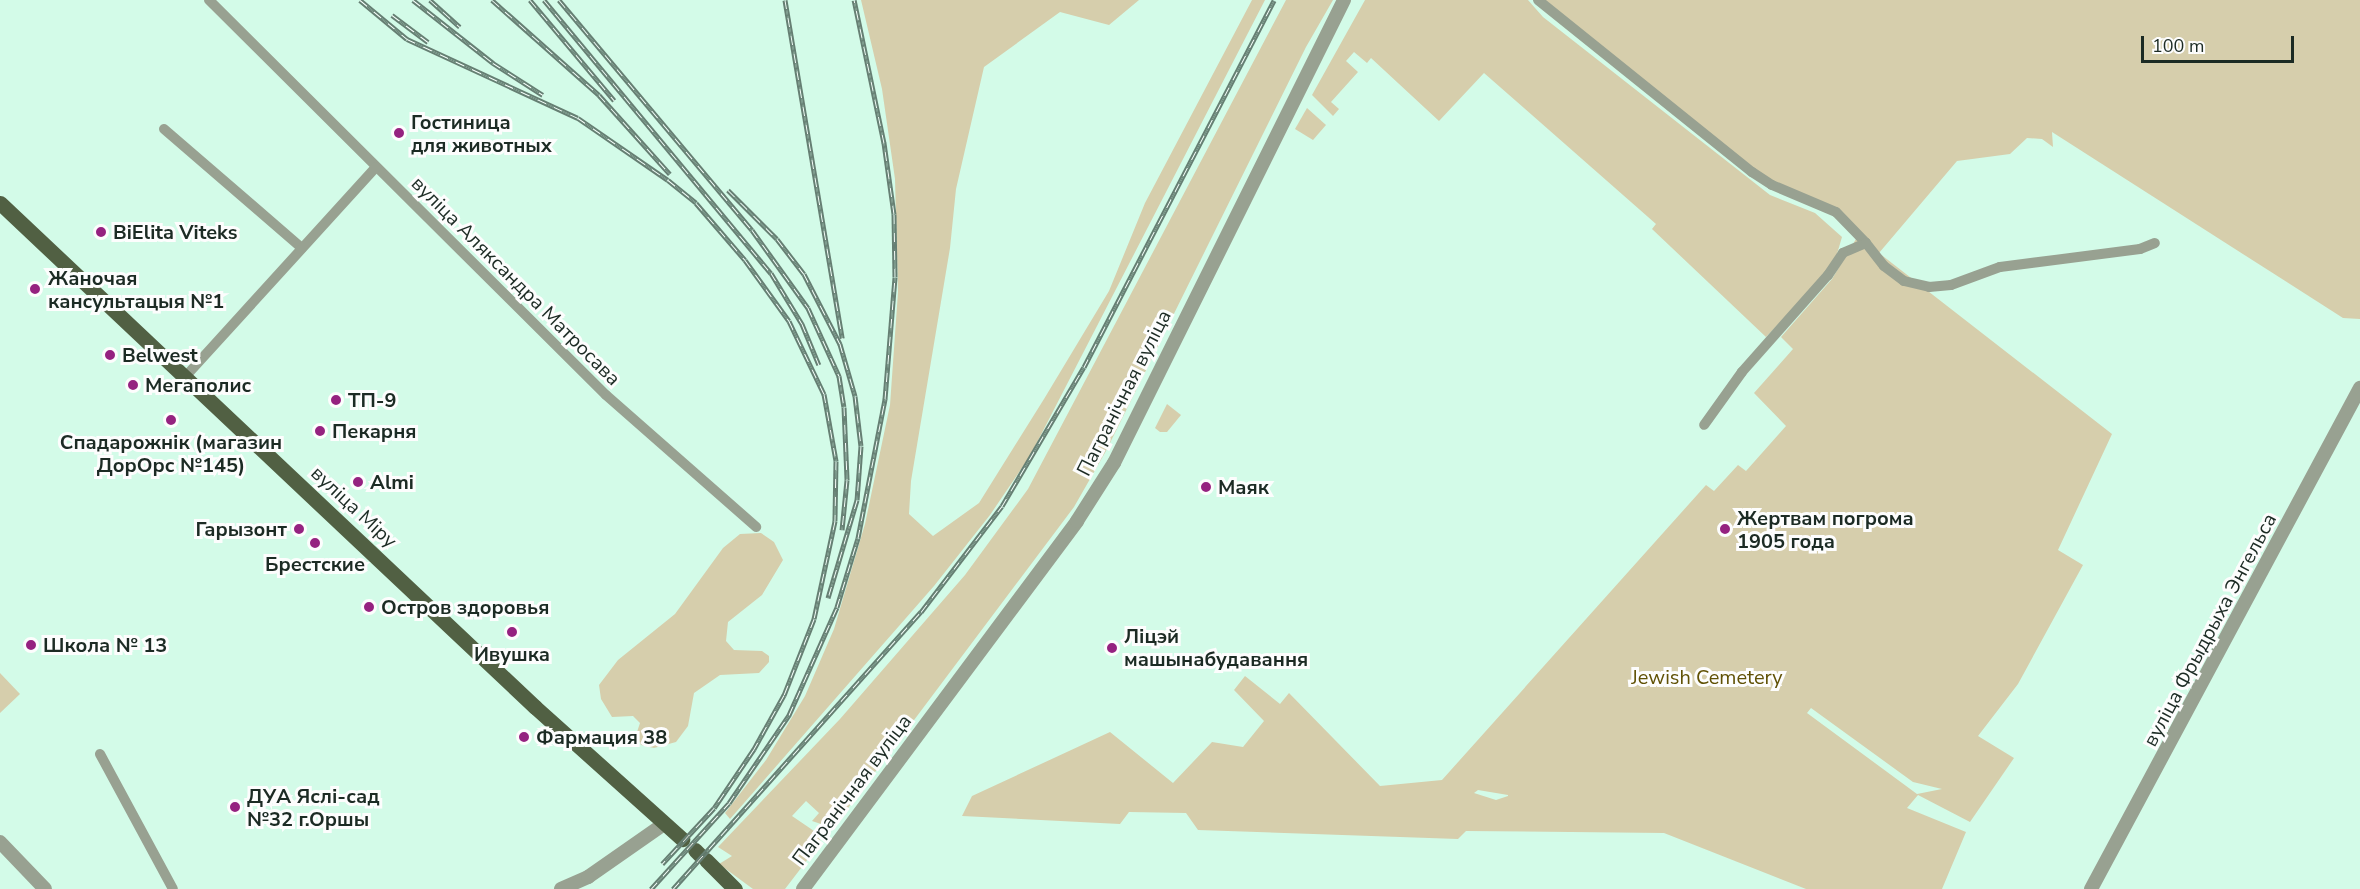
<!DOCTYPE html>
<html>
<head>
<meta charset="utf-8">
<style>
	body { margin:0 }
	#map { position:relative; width:2360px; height:889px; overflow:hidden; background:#d3fbe8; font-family:"Nunito Sans",sans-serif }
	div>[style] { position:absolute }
	.green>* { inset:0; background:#d6ceac }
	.minor>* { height:10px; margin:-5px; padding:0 5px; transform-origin:5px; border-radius:5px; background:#98a191 }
	.tertiary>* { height:14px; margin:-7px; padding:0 7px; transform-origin:7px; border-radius:7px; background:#98a191 }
	.primary>* { height:15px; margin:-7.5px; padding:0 7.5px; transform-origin:7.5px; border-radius:7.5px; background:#516043 }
	.rail>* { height:5px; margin-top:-2.5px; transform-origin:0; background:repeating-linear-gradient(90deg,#fdfdfd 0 9px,#667f73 0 18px); box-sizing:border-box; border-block:2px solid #667f73 }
	.dots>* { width:16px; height:16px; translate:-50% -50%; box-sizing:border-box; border:3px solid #fdfdfd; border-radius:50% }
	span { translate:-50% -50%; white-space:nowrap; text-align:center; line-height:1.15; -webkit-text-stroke:6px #fdfdfd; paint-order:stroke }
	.poi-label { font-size:20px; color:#1c2b24; font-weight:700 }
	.left { translate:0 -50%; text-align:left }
	.right { translate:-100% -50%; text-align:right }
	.street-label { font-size:20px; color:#1c2b24 }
	.park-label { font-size:20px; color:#605105 }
	.scale { position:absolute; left:2141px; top:36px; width:153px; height:27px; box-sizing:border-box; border:3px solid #1c2b24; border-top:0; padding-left:8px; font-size:18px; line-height:21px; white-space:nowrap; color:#1c2b24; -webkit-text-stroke:4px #fdfdfd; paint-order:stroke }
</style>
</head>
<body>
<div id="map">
	<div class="green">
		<i style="clip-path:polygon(861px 0,1139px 0,1109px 25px,1060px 12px,984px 67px,956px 189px,950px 248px,911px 481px,909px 514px,933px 536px,979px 503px,1044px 399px,1109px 291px,1145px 203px,1252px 0,1265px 0,1030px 456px,990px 515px,934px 586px,730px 819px,725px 813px,766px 760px,805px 696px,834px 629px,865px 524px,890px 405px,898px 292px,895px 179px,882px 89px)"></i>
		<i style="clip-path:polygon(1286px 0,1333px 0,1306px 47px,1106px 451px,1074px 507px,833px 828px,812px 821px,819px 813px,806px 801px,792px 816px,817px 833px,821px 842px,785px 889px,753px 889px,719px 864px,732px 856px,718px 847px,840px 719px,965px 575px,1028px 489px)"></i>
		<i style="clip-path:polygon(1365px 0,1528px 0,1543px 17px,1770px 195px,1815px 213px,1842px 237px,1837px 254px,1824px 276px,1766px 337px,1652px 229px,1656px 224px,1484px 73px,1439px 121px,1371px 58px,1367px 63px,1354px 52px,1346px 61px,1358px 72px,1331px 102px,1339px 109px,1333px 116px,1312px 95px)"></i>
		<i style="clip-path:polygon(evenodd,1545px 0,2360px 0,2360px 319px,2343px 318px,2052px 132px,2053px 147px,2042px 139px,2027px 138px,2010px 154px,1957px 161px,1879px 253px,2112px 434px,2058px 550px,2083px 565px,2018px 684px,1978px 736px,2014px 758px,1970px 822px,1918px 795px,1907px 808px,1966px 832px,1942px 889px,1806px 889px,1664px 833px,1466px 831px,1458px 839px,1198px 830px,1186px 813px,1129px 812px,1120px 824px,962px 816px,972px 796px,1110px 732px,1173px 783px,1212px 742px,1243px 747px,1264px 721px,1234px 690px,1245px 676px,1280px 704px,1289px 693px,1380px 786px,1442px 780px,1706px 485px,1714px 491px,1738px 465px,1746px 471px,1786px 426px,1754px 393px,1793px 349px,1781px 337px,1832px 279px,1859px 234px,1826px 208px,1775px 186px,1545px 0,1811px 708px,1913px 782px,1942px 789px,1917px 794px,1807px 713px,1811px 708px,1545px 0,1478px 790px,1508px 795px,1508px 796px,1496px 800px,1474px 793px,1478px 790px)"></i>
		<i style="clip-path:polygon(1307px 108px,1326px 125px,1313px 140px,1295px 129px)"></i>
		<i style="clip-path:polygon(1167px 404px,1181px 415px,1167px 432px,1160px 432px,1155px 428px)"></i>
		<i style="clip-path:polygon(761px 533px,774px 542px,783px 560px,762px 595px,728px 622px,726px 641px,734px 650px,762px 651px,769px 656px,769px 662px,759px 673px,720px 675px,694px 693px,688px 726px,676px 742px,654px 748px,641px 745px,636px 735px,640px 723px,633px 716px,612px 717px,601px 699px,599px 685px,618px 660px,675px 614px,723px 548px,740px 534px)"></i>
		<i style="clip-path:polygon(0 673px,20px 694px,0 713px)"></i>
	</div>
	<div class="minor">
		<i style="left:209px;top:0;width:560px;rotate:44.86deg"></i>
		<i style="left:606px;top:395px;width:200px;rotate:41.3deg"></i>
		<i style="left:1538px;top:0;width:275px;rotate:38.8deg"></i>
		<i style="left:1752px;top:172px;width:24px;rotate:33deg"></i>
		<i style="left:1772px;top:185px;width:69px;rotate:22.9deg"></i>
		<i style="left:1836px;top:212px;width:43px;rotate:45.9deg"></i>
		<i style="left:1866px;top:243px;width:25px;rotate:157deg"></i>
		<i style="left:1843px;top:253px;width:27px;rotate:124deg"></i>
		<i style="left:1828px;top:275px;width:130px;rotate:131.6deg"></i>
		<i style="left:1742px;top:372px;width:65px;rotate:125.6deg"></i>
		<i style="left:164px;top:129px;width:182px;rotate:40.8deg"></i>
		<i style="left:1866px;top:243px;width:29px;rotate:52deg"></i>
		<i style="left:1884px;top:266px;width:25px;rotate:37deg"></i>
		<i style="left:1904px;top:281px;width:26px;rotate:13deg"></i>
		<i style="left:1929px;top:287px;width:22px;rotate:-5deg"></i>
		<i style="left:1951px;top:285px;width:52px;rotate:-20.2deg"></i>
		<i style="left:2000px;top:267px;width:141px;rotate:-7.3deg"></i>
		<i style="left:2140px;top:249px;width:16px;rotate:-22deg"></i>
		<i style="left:185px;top:377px;width:284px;rotate:-47.7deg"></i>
		<i style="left:100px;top:754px;width:153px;rotate:61.6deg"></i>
	</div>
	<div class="tertiary">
		<i style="left:0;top:842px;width:65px;rotate:46.2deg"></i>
		<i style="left:561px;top:889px;width:30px;rotate:-24deg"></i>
		<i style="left:588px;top:877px;width:93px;rotate:-34.9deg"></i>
		<i style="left:803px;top:889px;width:459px;rotate:-53.3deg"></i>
		<i style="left:1077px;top:521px;width:69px;rotate:-57.5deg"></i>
		<i style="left:1114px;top:463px;width:517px;rotate:-63.58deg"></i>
		<i style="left:2091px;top:889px;width:569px;rotate:-61.77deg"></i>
	</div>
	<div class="primary">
		<i style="left:0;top:203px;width:735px;rotate:43.29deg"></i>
		<i style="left:535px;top:707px;width:198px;rotate:41.9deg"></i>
		<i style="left:695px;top:850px;width:7px;rotate:45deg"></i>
		<i style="left:706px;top:860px;width:41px;rotate:45deg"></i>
	</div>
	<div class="rail">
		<i style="left:360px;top:0;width:61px;rotate:39.7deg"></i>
		<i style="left:407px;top:39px;width:188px;rotate:24.8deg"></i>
		<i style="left:578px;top:118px;width:109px;rotate:34.6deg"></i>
		<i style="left:668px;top:180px;width:36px;rotate:39deg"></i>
		<i style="left:696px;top:203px;width:75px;rotate:49.3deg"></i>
		<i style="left:745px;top:260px;width:75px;rotate:54.2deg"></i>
		<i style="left:789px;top:321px;width:81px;rotate:64.4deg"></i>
		<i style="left:824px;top:394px;width:68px;rotate:79.8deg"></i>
		<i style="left:836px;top:461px;width:60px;rotate:91deg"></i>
		<i style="left:835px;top:521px;width:100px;rotate:102.1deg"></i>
		<i style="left:814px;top:619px;width:82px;rotate:111.5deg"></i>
		<i style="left:784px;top:695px;width:62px;rotate:119.1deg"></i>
		<i style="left:754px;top:749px;width:71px;rotate:124.1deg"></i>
		<i style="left:714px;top:808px;width:76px;rotate:132.9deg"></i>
		<i style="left:413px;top:0;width:102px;rotate:38.2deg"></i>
		<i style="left:493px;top:63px;width:59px;rotate:32.6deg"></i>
		<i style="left:430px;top:0;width:40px;rotate:42deg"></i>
		<i style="left:492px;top:0;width:143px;rotate:41.6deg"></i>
		<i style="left:599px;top:95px;width:106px;rotate:48.1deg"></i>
		<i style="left:530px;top:0;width:131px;rotate:50deg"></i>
		<i style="left:544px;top:0;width:355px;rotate:50.3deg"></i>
		<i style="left:771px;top:273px;width:60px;rotate:58.7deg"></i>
		<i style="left:802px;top:324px;width:44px;rotate:67.5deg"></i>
		<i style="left:559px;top:0;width:300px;rotate:50deg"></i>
		<i style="left:752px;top:230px;width:96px;rotate:54.3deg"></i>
		<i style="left:808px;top:308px;width:75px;rotate:65.5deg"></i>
		<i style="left:839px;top:376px;width:31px;rotate:81deg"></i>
		<i style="left:844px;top:407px;width:73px;rotate:87.6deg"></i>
		<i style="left:847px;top:480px;width:50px;rotate:95.7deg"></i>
		<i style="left:785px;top:0;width:343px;rotate:80.4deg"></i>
		<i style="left:392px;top:15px;width:45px;rotate:36.9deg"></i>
		<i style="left:728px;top:190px;width:69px;rotate:45deg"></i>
		<i style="left:777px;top:239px;width:44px;rotate:52.4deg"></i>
		<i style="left:804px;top:274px;width:79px;rotate:62.8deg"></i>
		<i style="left:840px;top:344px;width:54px;rotate:73.9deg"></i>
		<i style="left:855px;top:396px;width:50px;rotate:83.2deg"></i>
		<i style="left:861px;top:446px;width:54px;rotate:94.2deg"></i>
		<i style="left:857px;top:500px;width:102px;rotate:106.5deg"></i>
		<i style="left:651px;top:889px;width:116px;rotate:-47.8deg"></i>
		<i style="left:729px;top:803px;width:107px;rotate:-55.7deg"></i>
		<i style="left:789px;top:715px;width:118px;rotate:-66deg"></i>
		<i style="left:837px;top:607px;width:72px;rotate:-73.1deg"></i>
		<i style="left:858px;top:538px;width:142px;rotate:-79deg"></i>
		<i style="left:885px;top:399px;width:122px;rotate:-85.3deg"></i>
		<i style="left:895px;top:277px;width:63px;rotate:-90.9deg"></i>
		<i style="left:894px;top:214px;width:72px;rotate:-98deg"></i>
		<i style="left:884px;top:143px;width:146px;rotate:-101.8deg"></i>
		<i style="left:673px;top:889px;width:372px;rotate:-48.2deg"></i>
		<i style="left:921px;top:612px;width:133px;rotate:-52.6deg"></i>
		<i style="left:1002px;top:506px;width:161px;rotate:-59.5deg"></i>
		<i style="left:1084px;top:367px;width:413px;rotate:-62.6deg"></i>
	</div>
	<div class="dots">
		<i style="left:399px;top:133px;background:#952280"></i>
		<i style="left:101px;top:232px;background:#952280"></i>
		<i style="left:35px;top:289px;background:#952280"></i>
		<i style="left:110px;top:355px;background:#952280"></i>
		<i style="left:133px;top:385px;background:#952280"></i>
		<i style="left:336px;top:400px;background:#952280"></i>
		<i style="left:171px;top:420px;background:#952280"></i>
		<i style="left:320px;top:431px;background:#952280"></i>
		<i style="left:358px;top:482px;background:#952280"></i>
		<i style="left:1206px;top:487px;background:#952280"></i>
		<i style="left:299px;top:529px;background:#952280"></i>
		<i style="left:1725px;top:529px;background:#952280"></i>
		<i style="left:315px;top:543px;background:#952280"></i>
		<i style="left:369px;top:607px;background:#952280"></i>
		<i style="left:512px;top:632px;background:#952280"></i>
		<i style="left:31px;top:645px;background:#952280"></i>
		<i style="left:1112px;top:648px;background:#952280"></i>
		<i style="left:524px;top:737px;background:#952280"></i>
		<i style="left:235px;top:807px;background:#952280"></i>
	</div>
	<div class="poi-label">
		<span class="left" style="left:411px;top:134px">Гостиница<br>для животных</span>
		<span class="left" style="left:113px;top:232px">BiElita Viteks</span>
		<span class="left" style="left:48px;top:290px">Жаночая<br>кансультацыя №1</span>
		<span class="left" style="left:122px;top:355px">Belwest</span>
		<span class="left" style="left:145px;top:385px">Мегаполис</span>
		<span class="left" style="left:348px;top:400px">ТП-9</span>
		<span class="left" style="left:332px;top:431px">Пекарня</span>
		<span style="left:171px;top:454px">Спадарожнік (магазин<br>ДорОрс №145)</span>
		<span class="left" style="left:370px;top:482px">Almi</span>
		<span class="left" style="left:1218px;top:487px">Маяк</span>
		<span class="left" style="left:1737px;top:530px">Жертвам погрома<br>1905 года</span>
		<span class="right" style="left:287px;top:529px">Гарызонт</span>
		<span style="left:315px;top:564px">Брестские</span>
		<span class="left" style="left:381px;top:607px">Остров здоровья</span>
		<span class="left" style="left:1124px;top:648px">Ліцэй<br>машынабудавання</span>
		<span class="left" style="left:43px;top:645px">Школа № 13</span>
		<span style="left:512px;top:654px">Ивушка</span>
		<span class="left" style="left:536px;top:737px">Фармация 38</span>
		<span class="left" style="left:247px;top:808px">ДУА Яслі-сад<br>№32 г.Оршы</span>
	</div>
	<div class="street-label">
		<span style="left:516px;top:281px;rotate:45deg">вуліца Аляксандра Матросава</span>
		<span style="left:1124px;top:393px;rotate:-63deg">Пагранічная вуліца</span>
		<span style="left:354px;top:507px;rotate:43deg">вуліца Міру</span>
		<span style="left:2210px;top:630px;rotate:-62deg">вуліца Фрыдрыха Энгельса</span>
		<span style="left:852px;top:790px;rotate:-53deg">Пагранічная вуліца</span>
	</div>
	<div class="park-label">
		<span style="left:1707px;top:677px">Jewish Cemetery</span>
	</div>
	<div class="scale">100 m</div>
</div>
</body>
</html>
